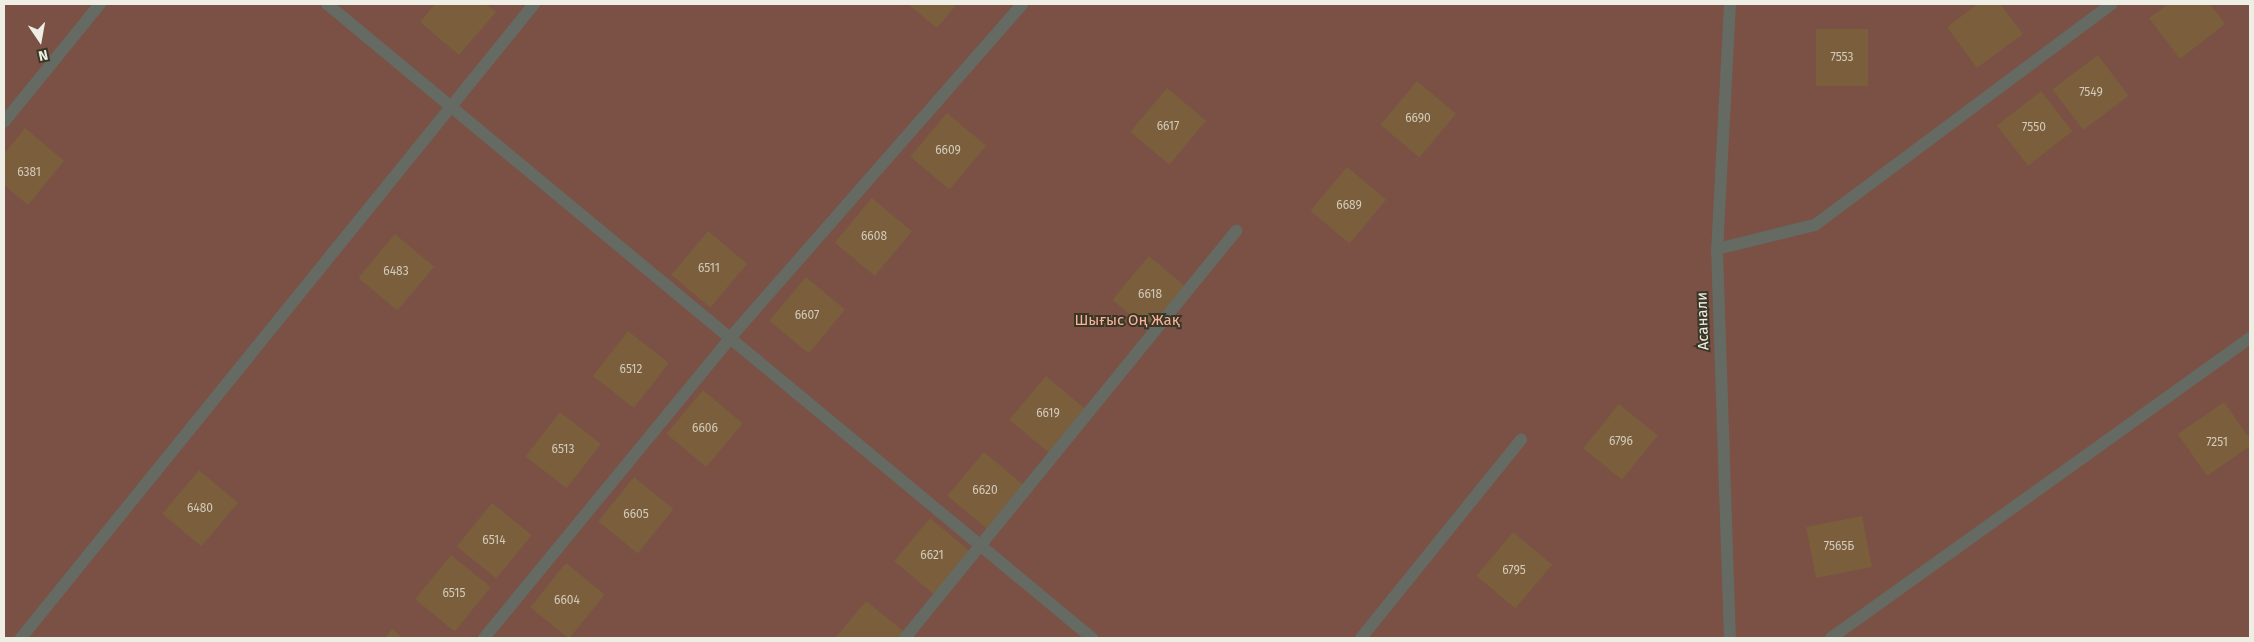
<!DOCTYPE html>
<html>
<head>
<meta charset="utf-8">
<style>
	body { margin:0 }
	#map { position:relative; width:2254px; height:642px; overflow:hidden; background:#3a3727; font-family:"Fira Sans",sans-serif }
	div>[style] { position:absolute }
	.green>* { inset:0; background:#7a5144; transform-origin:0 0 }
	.building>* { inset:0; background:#7b5e3c; transform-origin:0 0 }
	.minor>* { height:12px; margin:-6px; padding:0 6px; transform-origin:6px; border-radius:6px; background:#656a63 }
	span { translate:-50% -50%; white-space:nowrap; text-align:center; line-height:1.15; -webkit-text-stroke:4px #3a3727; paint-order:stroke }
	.number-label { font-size:12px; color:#d2caba }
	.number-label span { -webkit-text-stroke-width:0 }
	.park-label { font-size:15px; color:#fcb39c }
	.street-label { font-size:15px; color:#efeee4 }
	.frame { position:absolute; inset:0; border:5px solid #efeee4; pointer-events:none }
	.north { position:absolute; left:15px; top:15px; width:50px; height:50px; -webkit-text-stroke:4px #3a3727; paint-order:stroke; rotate:168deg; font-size:14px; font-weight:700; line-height:20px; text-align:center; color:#efeee4 }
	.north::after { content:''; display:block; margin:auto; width:18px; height:22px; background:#efeee4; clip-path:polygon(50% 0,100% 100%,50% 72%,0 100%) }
</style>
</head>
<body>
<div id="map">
	<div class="green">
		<i style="left:4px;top:4px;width:2246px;height:634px"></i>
	</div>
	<div class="building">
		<i style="clip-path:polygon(435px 4px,486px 4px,496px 12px,459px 55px,420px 22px)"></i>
		<i style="clip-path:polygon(908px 4px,957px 4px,937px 28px)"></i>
		<i style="clip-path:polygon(1978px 4px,2000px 4px,2023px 34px,1977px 68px,1947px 27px)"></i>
		<i style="clip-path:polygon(2168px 4px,2210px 4px,2225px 24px,2180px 59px,2149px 18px)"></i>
		<i style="left:1816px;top:29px;width:52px;height:57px"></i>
		<i style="left:2098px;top:55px;width:51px;height:57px;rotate:53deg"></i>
		<i style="left:1417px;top:81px;width:51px;height:57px;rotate:40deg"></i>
		<i style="left:1167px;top:88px;width:51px;height:57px;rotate:40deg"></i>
		<i style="left:2041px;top:91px;width:51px;height:56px;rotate:52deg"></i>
		<i style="left:947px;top:113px;width:51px;height:57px;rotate:40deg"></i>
		<i style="clip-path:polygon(25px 128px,64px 161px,28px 205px,4px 185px,4px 154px)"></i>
		<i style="left:1347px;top:167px;width:51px;height:57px;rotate:40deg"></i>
		<i style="left:872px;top:198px;width:52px;height:58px;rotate:40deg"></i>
		<i style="left:708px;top:231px;width:51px;height:57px;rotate:40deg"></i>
		<i style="left:395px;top:234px;width:51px;height:57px;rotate:40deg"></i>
		<i style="left:1149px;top:256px;width:51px;height:57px;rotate:40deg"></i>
		<i style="left:806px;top:277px;width:51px;height:57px;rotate:40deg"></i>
		<i style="left:628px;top:331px;width:52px;height:57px;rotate:38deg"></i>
		<i style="left:1046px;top:376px;width:52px;height:57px;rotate:40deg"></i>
		<i style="left:703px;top:390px;width:52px;height:57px;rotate:40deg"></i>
		<i style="clip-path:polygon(2224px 402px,2250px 439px,2250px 446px,2207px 476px,2178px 434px)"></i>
		<i style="left:1619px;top:404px;width:50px;height:57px;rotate:39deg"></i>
		<i style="left:560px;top:412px;width:52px;height:56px;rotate:38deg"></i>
		<i style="left:984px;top:452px;width:51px;height:57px;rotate:40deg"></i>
		<i style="left:199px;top:470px;width:51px;height:57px;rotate:40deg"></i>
		<i style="left:634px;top:477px;width:51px;height:57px;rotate:39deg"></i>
		<i style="left:492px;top:503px;width:51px;height:56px;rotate:39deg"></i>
		<i style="left:1862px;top:516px;width:52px;height:57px;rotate:79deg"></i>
		<i style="left:930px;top:518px;width:52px;height:56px;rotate:40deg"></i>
		<i style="left:1513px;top:532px;width:51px;height:57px;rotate:40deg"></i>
		<i style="left:451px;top:555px;width:51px;height:57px;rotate:39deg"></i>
		<i style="left:566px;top:563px;width:50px;height:57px;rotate:39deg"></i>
		<i style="clip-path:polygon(866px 601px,906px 633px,902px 638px,835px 638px)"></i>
		<i style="clip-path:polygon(392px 629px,403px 638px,385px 638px)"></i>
	</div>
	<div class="minor">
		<i style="left:327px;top:4px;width:994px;rotate:39.65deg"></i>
		<i style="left:1730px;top:4px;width:245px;rotate:93deg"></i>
		<i style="left:1717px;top:249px;width:389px;rotate:88.1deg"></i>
		<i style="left:4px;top:122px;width:152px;rotate:-50.9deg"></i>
		<i style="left:1717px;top:249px;width:101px;rotate:-13.8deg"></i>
		<i style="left:1815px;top:225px;width:370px;rotate:-36.7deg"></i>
		<i style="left:21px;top:638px;width:816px;rotate:-51.02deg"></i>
		<i style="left:484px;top:638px;width:388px;rotate:-50.6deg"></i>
		<i style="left:730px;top:338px;width:444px;rotate:-48.8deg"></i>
		<i style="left:905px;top:638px;width:525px;rotate:-50.88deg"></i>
		<i style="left:1361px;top:638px;width:255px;rotate:-51.1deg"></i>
		<i style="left:1831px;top:638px;width:515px;rotate:-35.6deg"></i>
	</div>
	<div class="number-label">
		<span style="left:1842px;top:58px">7553</span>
		<span style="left:2091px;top:93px">7549</span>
		<span style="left:1418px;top:119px">6690</span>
		<span style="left:1168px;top:127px">6617</span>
		<span style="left:2034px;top:128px">7550</span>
		<span style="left:948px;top:151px">6609</span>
		<span style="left:29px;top:173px">6381</span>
		<span style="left:1349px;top:206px">6689</span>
		<span style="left:874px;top:237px">6608</span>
		<span style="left:709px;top:269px">6511</span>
		<span style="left:396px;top:272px">6483</span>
		<span style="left:1150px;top:295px">6618</span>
		<span style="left:807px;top:316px">6607</span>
		<span style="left:631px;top:370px">6512</span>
		<span style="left:1048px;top:414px">6619</span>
		<span style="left:705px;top:429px">6606</span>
		<span style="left:1621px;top:442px">6796</span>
		<span style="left:2217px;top:443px">7251</span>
		<span style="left:563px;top:450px">6513</span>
		<span style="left:985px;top:491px">6620</span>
		<span style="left:200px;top:509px">6480</span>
		<span style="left:636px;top:515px">6605</span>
		<span style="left:494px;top:541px">6514</span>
		<span style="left:1839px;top:547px">7565Б</span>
		<span style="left:932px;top:556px">6621</span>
		<span style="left:1514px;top:571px">6795</span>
		<span style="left:454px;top:594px">6515</span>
		<span style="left:567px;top:601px">6604</span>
	</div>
	<div class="park-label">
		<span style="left:1127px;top:321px">Шығыс Оң Жақ</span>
	</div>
	<div class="street-label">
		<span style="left:1703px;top:321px;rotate:-92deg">Асанали</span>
	</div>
	<div class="frame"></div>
	<div class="north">N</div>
</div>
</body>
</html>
